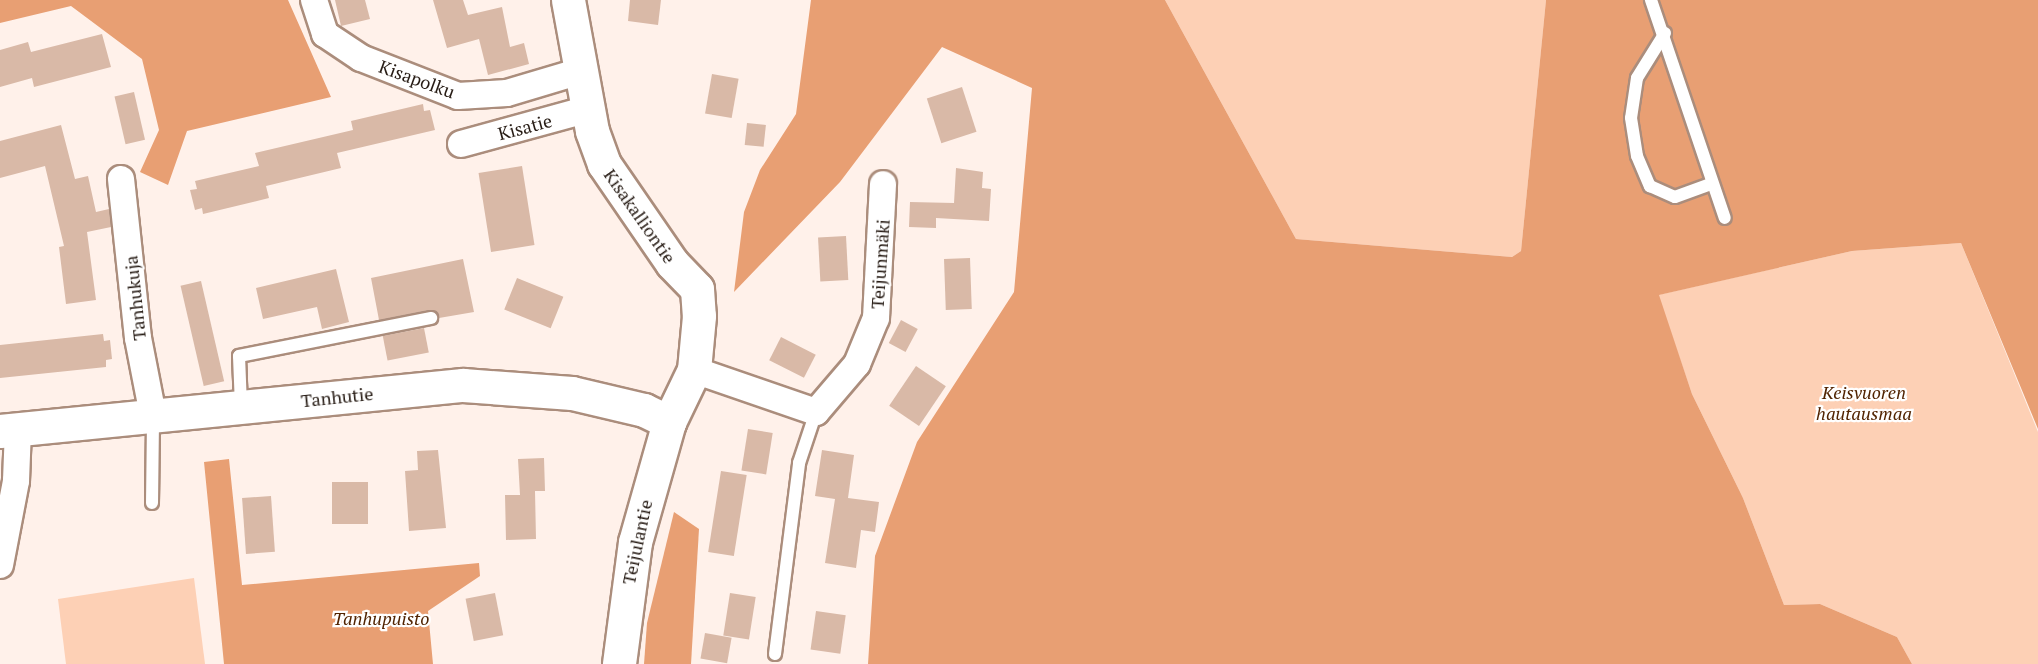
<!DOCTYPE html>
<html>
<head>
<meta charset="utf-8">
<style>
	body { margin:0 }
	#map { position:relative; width:2038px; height:664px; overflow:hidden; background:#fff1ea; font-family:"PT Serif",serif }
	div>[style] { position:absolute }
	.green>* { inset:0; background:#fdd0b5 }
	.forest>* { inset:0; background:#e89f73 }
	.building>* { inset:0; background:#d9b9a7; transform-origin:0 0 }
	.roads { filter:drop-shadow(2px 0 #ab8d7c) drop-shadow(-2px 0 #ab8d7c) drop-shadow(0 2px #ab8d7c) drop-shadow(0 -2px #ab8d7c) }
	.lane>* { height:12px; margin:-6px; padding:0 6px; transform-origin:6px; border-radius:6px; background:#fff }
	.street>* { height:26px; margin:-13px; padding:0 13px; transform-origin:13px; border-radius:13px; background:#fff }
	.secondary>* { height:33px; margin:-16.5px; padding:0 16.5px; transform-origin:16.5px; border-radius:16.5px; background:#fff }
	span { translate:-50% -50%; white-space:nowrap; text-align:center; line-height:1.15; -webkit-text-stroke:4.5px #fff; paint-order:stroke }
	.street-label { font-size:18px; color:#271c15 }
	.park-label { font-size:18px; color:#512300; font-style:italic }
</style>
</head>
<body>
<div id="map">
	<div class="green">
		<i style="clip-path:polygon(1165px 0,1546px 0,1521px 251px,1512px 257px,1296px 239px)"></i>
		<i style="clip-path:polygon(1961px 243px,2038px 432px,2038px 664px,1912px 664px,1897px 637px,1820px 604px,1784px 605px,1743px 498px,1692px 394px,1658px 295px,1852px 251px)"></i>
		<i style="clip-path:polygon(194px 578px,205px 664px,66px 664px,58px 599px)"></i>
	</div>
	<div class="forest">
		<i style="clip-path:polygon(0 0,288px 0,331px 97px,187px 131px,168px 185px,140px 172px,159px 130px,142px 59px,71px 6px,0 23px)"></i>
		<i style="clip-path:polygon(811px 0,1165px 0,1296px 239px,1512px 257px,1521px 251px,1546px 0,2038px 0,2038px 429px,1961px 243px,1852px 251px,1659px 295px,1692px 394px,1743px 498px,1784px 605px,1820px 604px,1897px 637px,1912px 664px,868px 664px,875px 556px,917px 442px,1014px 292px,1032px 88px,942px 47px,840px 182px,734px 292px,744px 212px,760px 170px,796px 114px)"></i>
		<i style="clip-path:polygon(229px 459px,242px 585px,479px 563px,480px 576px,428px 611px,433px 664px,224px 664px,204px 462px)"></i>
		<i style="clip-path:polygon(674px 512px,699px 529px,691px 664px,644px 664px,647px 623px)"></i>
	</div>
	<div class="building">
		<i style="clip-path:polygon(335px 0,365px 0,370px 19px,341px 26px)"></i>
		<i style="clip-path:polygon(433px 0,463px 0,468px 15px,502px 7px,510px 47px,524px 43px,529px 64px,488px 75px,479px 39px,447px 48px)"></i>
		<i style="clip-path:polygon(630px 0,661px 0,658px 25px,628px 21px)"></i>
		<i style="clip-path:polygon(102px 34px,111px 67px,34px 87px,32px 78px,0 87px,0 50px,28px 42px,31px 52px)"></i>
		<i style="left:712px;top:74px;width:27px;height:40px;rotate:10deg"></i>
		<i style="left:962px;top:87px;width:47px;height:37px;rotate:72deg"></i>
		<i style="left:134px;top:92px;width:49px;height:20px;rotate:77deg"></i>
		<i style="clip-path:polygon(423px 104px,424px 111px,430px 110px,435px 130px,337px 153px,341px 168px,266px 186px,269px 198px,203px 214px,202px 208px,195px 210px,190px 190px,197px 189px,195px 181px,259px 166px,255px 153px,353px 130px,351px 121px)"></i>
		<i style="left:747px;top:123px;width:19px;height:22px;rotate:6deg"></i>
		<i style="clip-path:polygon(61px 125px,75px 179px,88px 176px,96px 212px,109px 209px,111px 227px,87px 232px,96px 300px,66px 304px,59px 247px,64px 246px,45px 166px,0 178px,0 141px)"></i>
		<i style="left:522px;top:166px;width:80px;height:44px;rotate:81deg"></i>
		<i style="clip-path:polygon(956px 168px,983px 172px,982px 188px,991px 189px,989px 221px,936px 218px,936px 228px,909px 227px,910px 202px,954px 203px)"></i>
		<i style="left:846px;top:236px;width:44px;height:28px;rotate:87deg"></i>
		<i style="left:970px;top:258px;width:51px;height:26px;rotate:88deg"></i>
		<i style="clip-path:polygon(463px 259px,474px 312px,439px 318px,429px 310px,379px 320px,371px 278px)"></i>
		<i style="clip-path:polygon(336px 269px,349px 322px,322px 329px,317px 307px,263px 319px,256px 288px)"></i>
		<i style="left:517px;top:278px;width:50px;height:34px;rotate:22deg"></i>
		<i style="left:201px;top:281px;width:103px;height:21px;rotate:77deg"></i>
		<i style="left:901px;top:320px;width:19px;height:26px;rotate:28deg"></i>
		<i style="left:424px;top:328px;width:25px;height:42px;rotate:79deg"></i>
		<i style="clip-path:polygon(103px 334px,104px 341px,110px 340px,112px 359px,106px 360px,106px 367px,0 378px,0 345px)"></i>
		<i style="left:781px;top:337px;width:39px;height:26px;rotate:27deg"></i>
		<i style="left:916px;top:366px;width:36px;height:48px;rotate:34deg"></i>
		<i style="left:748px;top:429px;width:25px;height:42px;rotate:9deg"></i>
		<i style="clip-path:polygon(438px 450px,446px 528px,409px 531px,405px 471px,418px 470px,417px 451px)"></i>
		<i style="clip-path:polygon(822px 450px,854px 455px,848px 498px,879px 502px,875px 532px,861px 530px,856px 568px,825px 563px,835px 499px,815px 496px)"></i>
		<i style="clip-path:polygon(544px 458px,545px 491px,535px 491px,536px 539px,506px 540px,505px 495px,520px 495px,518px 459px)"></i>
		<i style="left:721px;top:471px;width:26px;height:82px;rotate:9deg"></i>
		<i style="left:332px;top:482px;width:36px;height:42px"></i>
		<i style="left:271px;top:496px;width:56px;height:29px;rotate:86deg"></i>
		<i style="left:495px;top:593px;width:43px;height:30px;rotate:79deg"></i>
		<i style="left:730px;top:593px;width:26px;height:43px;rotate:9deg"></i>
		<i style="left:816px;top:611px;width:30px;height:39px;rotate:8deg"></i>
		<i style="left:705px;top:633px;width:27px;height:26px;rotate:10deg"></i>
	</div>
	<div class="roads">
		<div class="lane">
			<i style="left:1651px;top:0;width:230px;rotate:71.3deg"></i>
			<i style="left:1665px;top:33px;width:53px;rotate:121.9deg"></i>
			<i style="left:1637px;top:78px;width:40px;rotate:98.5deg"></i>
			<i style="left:1631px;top:118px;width:38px;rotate:81deg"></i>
			<i style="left:1637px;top:156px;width:33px;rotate:67deg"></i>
			<i style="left:1650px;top:186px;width:27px;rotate:24deg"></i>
			<i style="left:1675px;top:197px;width:38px;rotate:-20deg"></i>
			<i style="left:241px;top:406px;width:50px;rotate:-92.3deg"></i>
			<i style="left:239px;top:356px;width:196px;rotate:-11.2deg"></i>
			<i style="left:152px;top:503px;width:87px;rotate:-89.3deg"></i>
			<i style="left:775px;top:654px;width:193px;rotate:-82.8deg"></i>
			<i style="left:799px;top:463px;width:54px;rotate:-71.6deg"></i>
		</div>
		<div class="street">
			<i style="left:314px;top:0;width:36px;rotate:72deg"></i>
			<i style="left:325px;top:34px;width:43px;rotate:33.7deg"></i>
			<i style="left:361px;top:58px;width:104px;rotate:21.4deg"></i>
			<i style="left:458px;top:96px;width:49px;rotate:-3.5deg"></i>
			<i style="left:507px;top:93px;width:80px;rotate:-16.6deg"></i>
			<i style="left:461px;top:144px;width:133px;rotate:-15.3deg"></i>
			<i style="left:121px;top:179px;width:160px;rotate:83.9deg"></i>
			<i style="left:138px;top:338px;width:78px;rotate:79deg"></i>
			<i style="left:694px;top:370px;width:129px;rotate:19deg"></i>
			<i style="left:816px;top:412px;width:63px;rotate:-49.5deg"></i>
			<i style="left:857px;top:364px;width:50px;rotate:-67.6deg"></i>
			<i style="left:876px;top:318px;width:134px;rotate:-87deg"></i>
			<i style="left:0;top:565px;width:86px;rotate:-79.2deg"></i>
			<i style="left:16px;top:481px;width:53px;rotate:-87.8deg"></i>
		</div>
		<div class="secondary">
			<i style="left:568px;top:0;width:133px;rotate:79.6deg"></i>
			<i style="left:592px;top:131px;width:35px;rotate:70deg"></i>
			<i style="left:604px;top:164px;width:120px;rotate:55.5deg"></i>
			<i style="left:672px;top:263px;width:36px;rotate:46deg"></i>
			<i style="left:697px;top:289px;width:27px;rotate:86deg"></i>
			<i style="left:699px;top:316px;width:54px;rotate:95.3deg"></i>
			<i style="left:694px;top:370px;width:58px;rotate:115.7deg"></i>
			<i style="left:669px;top:422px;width:125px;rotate:105.8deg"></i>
			<i style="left:635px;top:542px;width:123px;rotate:97.5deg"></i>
			<i style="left:0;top:431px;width:465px;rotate:-5.7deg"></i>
			<i style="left:463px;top:385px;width:109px;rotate:4.2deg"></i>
			<i style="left:572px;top:393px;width:74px;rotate:13.3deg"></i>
			<i style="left:644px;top:410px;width:28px;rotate:26deg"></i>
		</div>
	</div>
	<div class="street-label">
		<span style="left:417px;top:79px;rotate:20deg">Kisapolku</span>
		<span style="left:525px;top:127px;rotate:-15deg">Kisatie</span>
		<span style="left:640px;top:216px;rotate:55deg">Kisakalliontie</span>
		<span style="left:880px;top:264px;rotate:-86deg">Teijunmäki</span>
		<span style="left:135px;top:298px;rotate:-96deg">Tanhukuja</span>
		<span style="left:337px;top:397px;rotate:-6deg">Tanhutie</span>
		<span style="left:637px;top:542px;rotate:-78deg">Teijulantie</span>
	</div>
	<div class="park-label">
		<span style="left:1864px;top:403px">Keisvuoren<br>hautausmaa</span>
		<span style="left:381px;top:618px">Tanhupuisto</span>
	</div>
</div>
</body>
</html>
